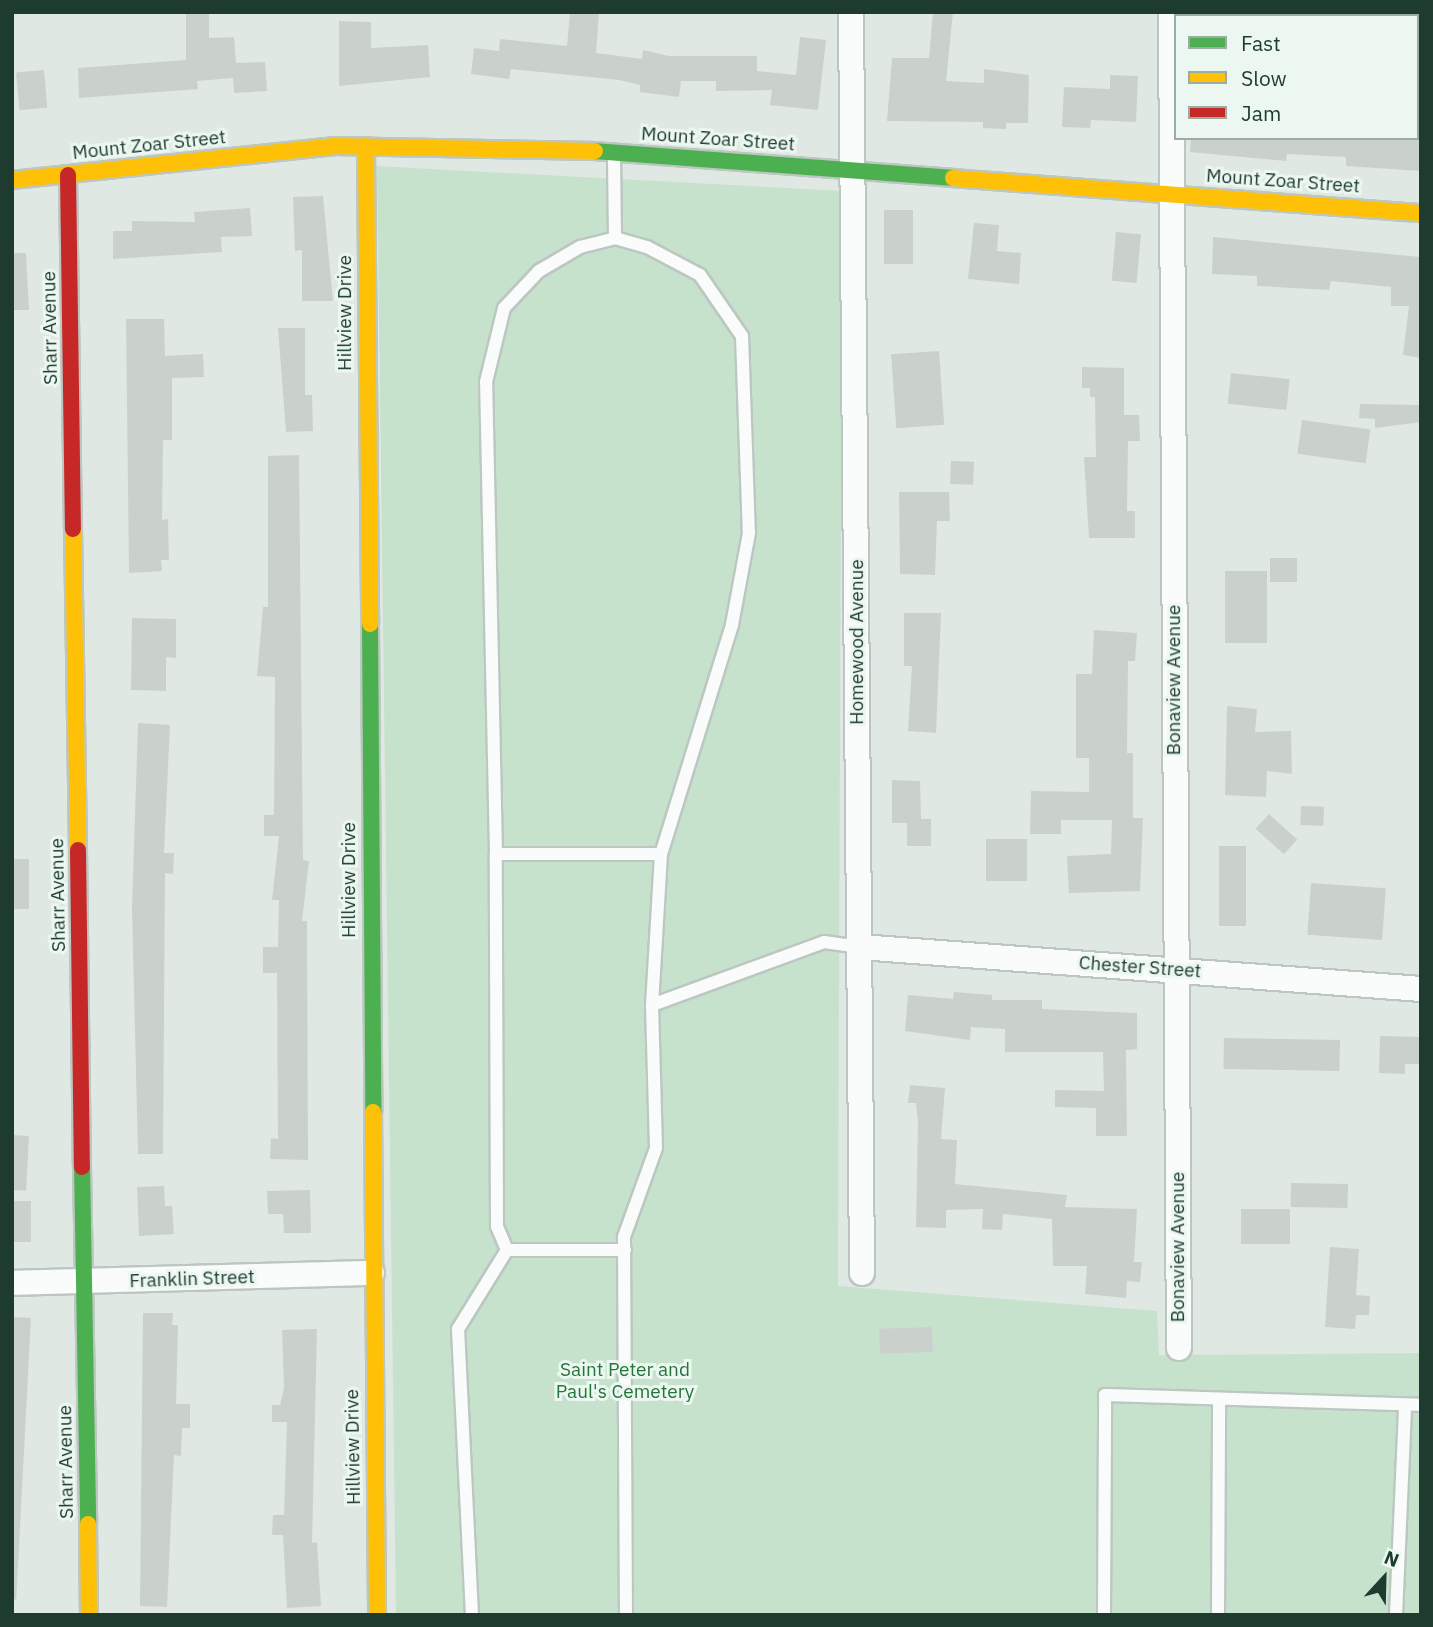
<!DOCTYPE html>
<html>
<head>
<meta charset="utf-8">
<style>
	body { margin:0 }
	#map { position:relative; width:1433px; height:1627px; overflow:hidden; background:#e0e8e4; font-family:"IBM Plex Sans",sans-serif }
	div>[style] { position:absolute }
	.green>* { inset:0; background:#c7e2cc }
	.building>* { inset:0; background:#cad1cd; transform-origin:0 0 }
	.roads { filter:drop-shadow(2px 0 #bcc7c2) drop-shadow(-2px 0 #bcc7c2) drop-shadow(0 2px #bcc7c2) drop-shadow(0 -2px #bcc7c2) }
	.lane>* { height:12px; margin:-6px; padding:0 6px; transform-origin:6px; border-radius:6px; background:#fafcfb }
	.street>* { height:24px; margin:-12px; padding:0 12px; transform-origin:12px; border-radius:12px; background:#fafcfb }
	.fast>* { height:16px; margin:-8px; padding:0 8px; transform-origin:8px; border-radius:8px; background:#4caf50 }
	.slow>* { height:16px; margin:-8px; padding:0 8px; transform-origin:8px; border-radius:8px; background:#ffc107 }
	.jam>* { height:16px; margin:-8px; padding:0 8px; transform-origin:8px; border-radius:8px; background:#c62828 }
	span { translate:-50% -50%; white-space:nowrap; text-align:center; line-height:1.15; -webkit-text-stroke:6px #edf7f1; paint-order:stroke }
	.street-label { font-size:19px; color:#1d3b2f }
	.park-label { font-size:19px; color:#24753a }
	.frame { position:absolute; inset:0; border:14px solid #1d3b2f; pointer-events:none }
	.legend { position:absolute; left:1174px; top:14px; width:245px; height:126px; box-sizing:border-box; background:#edf7f1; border:2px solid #9aaca3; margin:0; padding:9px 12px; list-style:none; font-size:21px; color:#1d3b2f }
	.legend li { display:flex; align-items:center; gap:14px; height:35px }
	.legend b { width:35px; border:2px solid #9aaca3 }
	.north { position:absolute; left:1349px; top:1543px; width:70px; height:70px; -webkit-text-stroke:5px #edf7f1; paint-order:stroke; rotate:22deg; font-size:19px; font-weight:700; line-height:28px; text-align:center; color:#1d3b2f }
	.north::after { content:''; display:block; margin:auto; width:24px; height:32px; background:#1d3b2f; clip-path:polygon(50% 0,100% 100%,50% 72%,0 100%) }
</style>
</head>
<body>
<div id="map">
	<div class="green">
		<i style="clip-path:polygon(377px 166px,842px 191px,838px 1286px,1157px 1311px,1159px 1355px,1421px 1353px,1421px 1615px,396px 1615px)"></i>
	</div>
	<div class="building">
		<i style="clip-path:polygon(570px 12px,599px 12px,596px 53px,642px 59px,643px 50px,669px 56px,757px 56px,757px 71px,796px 75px,800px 37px,826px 40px,818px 110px,770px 105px,772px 90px,716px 91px,716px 81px,681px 81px,679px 97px,640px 92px,640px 85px,619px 80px,511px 69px,509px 79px,471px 74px,474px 48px,499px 51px,500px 39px,567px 46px)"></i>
		<i style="clip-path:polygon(933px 12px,953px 12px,946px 81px,984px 83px,984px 69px,1029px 75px,1028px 123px,1006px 123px,1006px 129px,983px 128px,983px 122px,887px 121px,892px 58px,929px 58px)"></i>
		<i style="clip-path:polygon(186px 14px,209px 14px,209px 38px,234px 37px,236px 63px,265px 62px,267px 91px,234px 93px,233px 78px,197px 81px,198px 89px,79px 98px,78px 68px,186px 60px)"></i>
		<i style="clip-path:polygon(339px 21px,371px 22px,371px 48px,428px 45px,430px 77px,339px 86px)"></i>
		<i style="left:44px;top:70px;width:38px;height:28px;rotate:85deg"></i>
		<i style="clip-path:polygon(1110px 75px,1138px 76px,1136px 122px,1091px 120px,1090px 128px,1062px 127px,1064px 87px,1110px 89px)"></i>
		<i style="clip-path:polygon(1191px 138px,1421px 138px,1421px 171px,1346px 166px,1346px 157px,1287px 154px,1286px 161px,1190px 152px)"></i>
		<i style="clip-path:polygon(323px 196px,333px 301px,302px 301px,302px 250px,295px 251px,293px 197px)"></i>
		<i style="clip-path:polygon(250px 208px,252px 236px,221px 237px,222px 252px,113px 259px,113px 231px,132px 231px,132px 221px,195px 222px,194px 212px)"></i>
		<i style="left:884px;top:210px;width:29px;height:54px"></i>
		<i style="clip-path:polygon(974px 223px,999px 225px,997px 251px,1021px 253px,1019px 284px,968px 279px)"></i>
		<i style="left:1116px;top:232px;width:25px;height:49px;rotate:5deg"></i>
		<i style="clip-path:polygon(1213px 237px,1420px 257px,1421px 358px,1403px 355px,1409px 306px,1391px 306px,1391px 287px,1331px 281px,1329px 290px,1257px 286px,1257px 276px,1212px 274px)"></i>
		<i style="clip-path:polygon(12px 253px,26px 253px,29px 310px,12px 310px)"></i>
		<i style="clip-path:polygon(126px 319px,164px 319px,165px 356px,203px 354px,204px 377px,172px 378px,172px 440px,163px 440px,162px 520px,168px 519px,169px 560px,161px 560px,162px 571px,129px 573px)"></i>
		<i style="clip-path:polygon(278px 328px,305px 328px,305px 395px,312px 395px,313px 431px,286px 432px)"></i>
		<i style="left:939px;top:351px;width:74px;height:48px;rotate:86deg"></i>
		<i style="clip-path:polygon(1082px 367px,1124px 368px,1124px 415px,1139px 415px,1140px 441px,1128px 441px,1127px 511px,1135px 511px,1135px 538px,1089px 538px,1084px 457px,1096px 457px,1095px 397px,1090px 397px,1090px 388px,1082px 388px)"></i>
		<i style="left:1231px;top:373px;width:59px;height:31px;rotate:6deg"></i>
		<i style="clip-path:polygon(1360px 404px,1421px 405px,1421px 422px,1375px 428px,1375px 419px,1359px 418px)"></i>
		<i style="left:1302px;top:420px;width:69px;height:34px;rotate:8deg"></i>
		<i style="clip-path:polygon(299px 455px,303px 860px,309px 861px,302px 921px,307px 921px,308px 1160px,270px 1159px,271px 1138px,278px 1139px,277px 973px,263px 973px,263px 947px,278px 947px,279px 900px,272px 900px,279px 836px,264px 836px,264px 815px,274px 815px,275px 677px,257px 676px,263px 607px,268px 607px,268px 456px)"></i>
		<i style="left:951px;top:461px;width:23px;height:23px;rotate:2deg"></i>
		<i style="clip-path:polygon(899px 492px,949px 492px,950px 521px,937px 521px,935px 575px,900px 574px)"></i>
		<i style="left:1270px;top:558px;width:27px;height:24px"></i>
		<i style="left:1225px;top:571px;width:42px;height:72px"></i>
		<i style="clip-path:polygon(904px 613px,941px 613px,936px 733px,908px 731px,912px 666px,904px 666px)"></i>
		<i style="clip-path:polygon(132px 618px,176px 619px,176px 658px,166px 657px,166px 691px,131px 690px)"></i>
		<i style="clip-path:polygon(1094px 630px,1137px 633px,1135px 661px,1128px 661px,1127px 753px,1133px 753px,1133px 818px,1143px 818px,1140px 891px,1069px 893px,1067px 856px,1111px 854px,1112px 820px,1061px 820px,1061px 834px,1030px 834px,1031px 791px,1089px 792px,1089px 758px,1076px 758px,1076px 674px,1092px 674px)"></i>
		<i style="clip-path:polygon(1227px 706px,1257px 709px,1255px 732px,1291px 731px,1292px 774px,1267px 771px,1266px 797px,1225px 795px)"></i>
		<i style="clip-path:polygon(138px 723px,170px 725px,164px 853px,174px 853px,173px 874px,165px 873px,163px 1154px,138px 1154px,132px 908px)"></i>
		<i style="clip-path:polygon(892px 780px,920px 781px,921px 819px,931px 819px,931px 846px,907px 846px,907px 823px,892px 823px)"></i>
		<i style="left:1301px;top:806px;width:23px;height:19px;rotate:2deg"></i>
		<i style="left:1269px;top:814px;width:38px;height:20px;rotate:42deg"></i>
		<i style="left:986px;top:839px;width:41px;height:42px"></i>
		<i style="left:1246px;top:846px;width:80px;height:27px;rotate:90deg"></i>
		<i style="left:12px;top:859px;width:17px;height:50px"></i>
		<i style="left:1311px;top:883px;width:75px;height:52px;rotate:4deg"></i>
		<i style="clip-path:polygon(954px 992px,992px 995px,992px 1000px,1042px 1000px,1042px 1009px,1137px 1013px,1137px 1049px,1126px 1050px,1127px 1136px,1096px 1136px,1096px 1108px,1055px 1107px,1055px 1090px,1104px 1091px,1103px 1052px,1005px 1052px,1005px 1029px,971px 1027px,970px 1040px,905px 1031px,908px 995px,953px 999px)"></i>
		<i style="clip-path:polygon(1380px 1036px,1421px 1037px,1421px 1064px,1405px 1064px,1405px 1074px,1379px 1073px)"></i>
		<i style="left:1224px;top:1038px;width:116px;height:31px;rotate:1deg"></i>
		<i style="clip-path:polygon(910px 1085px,945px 1088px,941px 1139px,957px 1140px,955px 1184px,1067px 1195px,1065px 1207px,1137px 1209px,1134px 1262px,1142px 1262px,1140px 1282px,1127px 1281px,1126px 1298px,1085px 1294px,1087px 1266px,1053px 1266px,1052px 1219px,1003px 1214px,1002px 1230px,982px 1229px,983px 1209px,946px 1210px,946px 1228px,916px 1227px,918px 1121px,916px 1103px,908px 1103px)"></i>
		<i style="left:12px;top:1135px;width:17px;height:55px;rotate:3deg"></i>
		<i style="left:1291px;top:1183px;width:57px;height:24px;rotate:1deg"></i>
		<i style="clip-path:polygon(164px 1186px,165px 1206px,172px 1206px,174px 1234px,139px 1236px,137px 1187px)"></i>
		<i style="clip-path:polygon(310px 1190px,311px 1233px,284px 1233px,283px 1214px,268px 1214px,267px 1191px)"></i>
		<i style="left:12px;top:1201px;width:19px;height:41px"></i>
		<i style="left:1241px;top:1209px;width:49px;height:35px"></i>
		<i style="clip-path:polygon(1330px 1247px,1359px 1249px,1356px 1295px,1370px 1296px,1369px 1315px,1356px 1315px,1355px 1329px,1325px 1327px)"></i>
		<i style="clip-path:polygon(143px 1313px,173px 1313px,172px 1325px,178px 1325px,176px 1404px,190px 1404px,190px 1428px,182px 1428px,181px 1456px,174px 1455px,167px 1607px,140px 1606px)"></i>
		<i style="left:12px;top:1317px;width:19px;height:282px;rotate:3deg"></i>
		<i style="left:932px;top:1327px;width:25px;height:53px;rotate:88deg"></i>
		<i style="clip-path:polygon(317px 1329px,312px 1543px,317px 1542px,321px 1606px,287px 1608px,283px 1535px,272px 1535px,273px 1515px,284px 1515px,287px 1422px,272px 1422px,272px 1405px,280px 1405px,284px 1388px,282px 1330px)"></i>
	</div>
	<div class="roads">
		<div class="lane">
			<i style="left:614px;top:156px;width:82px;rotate:89.3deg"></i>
			<i style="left:496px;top:854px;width:165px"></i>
			<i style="left:652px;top:1005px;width:183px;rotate:-20.1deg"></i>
			<i style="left:824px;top:942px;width:36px;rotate:8deg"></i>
			<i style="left:507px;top:1250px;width:118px"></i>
			<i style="left:472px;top:1615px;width:286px;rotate:-92.8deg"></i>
			<i style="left:458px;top:1329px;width:93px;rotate:-58.2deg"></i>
			<i style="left:507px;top:1250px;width:25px;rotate:-113deg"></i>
			<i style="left:497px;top:1227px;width:373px;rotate:-90.2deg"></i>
			<i style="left:496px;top:854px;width:472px;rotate:-91.2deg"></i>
			<i style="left:486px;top:382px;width:76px;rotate:-76.3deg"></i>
			<i style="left:504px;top:308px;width:51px;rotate:-46.6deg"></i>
			<i style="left:539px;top:271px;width:48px;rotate:-30.3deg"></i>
			<i style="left:580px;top:247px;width:36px;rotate:-14deg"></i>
			<i style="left:615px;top:238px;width:33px;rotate:16deg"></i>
			<i style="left:647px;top:247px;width:60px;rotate:27.8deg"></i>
			<i style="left:700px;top:275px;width:74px;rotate:55.5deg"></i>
			<i style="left:742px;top:336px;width:197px;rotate:88deg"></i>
			<i style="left:749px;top:533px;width:94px;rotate:100.5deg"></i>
			<i style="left:732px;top:625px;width:240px;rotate:107.2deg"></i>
			<i style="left:661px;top:854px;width:151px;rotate:93.4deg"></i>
			<i style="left:652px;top:1005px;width:143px;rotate:88.4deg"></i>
			<i style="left:656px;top:1148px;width:95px;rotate:109.8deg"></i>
			<i style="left:624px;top:1237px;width:378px;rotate:89.7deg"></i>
			<i style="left:1104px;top:1615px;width:220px;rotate:-89.7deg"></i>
			<i style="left:1105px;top:1395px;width:316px;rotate:1.8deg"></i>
			<i style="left:1218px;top:1615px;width:215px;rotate:-89.7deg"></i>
			<i style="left:1396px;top:1615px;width:210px;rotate:-87.5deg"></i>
		</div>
		<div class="street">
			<i style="left:851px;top:12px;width:1261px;rotate:89.5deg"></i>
			<i style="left:1171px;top:12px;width:1336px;rotate:89.66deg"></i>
			<i style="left:860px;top:947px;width:563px;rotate:4.28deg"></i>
			<i style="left:12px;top:1283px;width:360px;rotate:-1.6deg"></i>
		</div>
		<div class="fast">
			<i style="left:595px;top:151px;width:359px;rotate:4.3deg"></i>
			<i style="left:370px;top:624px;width:488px;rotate:89.6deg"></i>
			<i style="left:82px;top:1167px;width:357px;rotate:89deg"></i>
		</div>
		<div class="slow">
			<i style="left:366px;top:146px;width:478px;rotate:89.5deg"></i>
			<i style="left:953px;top:178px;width:469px;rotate:4.3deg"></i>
			<i style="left:12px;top:180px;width:323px;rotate:-6deg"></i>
			<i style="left:333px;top:146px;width:262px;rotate:1.1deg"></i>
			<i style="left:73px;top:529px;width:321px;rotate:89.1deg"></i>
			<i style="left:373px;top:1112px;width:503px;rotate:89.54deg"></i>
			<i style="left:88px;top:1524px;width:91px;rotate:89.4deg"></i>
		</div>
		<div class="jam">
			<i style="left:68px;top:175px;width:354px;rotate:89.2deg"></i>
			<i style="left:78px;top:850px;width:317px;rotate:89.3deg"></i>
		</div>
	</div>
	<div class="street-label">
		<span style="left:718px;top:139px;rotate:4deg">Mount Zoar Street</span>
		<span style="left:149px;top:145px;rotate:-6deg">Mount Zoar Street</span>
		<span style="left:1283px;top:181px;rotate:4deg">Mount Zoar Street</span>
		<span style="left:345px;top:313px;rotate:-90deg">Hillview Drive</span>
		<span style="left:50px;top:328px;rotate:-91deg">Sharr Avenue</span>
		<span style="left:857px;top:642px;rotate:-90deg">Homewood Avenue</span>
		<span style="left:1174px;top:680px;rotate:-90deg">Bonaview Avenue</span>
		<span style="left:349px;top:880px;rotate:-90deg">Hillview Drive</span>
		<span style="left:58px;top:895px;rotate:-91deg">Sharr Avenue</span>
		<span style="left:1140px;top:967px;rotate:4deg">Chester Street</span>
		<span style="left:1178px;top:1247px;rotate:-90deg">Bonaview Avenue</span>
		<span style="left:192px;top:1279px;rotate:-2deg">Franklin Street</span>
		<span style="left:353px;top:1447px;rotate:-91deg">Hillview Drive</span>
		<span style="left:66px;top:1462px;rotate:-91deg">Sharr Avenue</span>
	</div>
	<div class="park-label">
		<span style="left:625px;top:1381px">Saint Peter and<br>Paul's Cemetery</span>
	</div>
	<div class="frame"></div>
	<ul class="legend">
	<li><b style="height:9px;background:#4caf50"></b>Fast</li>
	<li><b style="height:9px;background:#ffc107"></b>Slow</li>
	<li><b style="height:9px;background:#c62828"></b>Jam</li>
	</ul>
	<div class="north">N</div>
</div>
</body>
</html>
